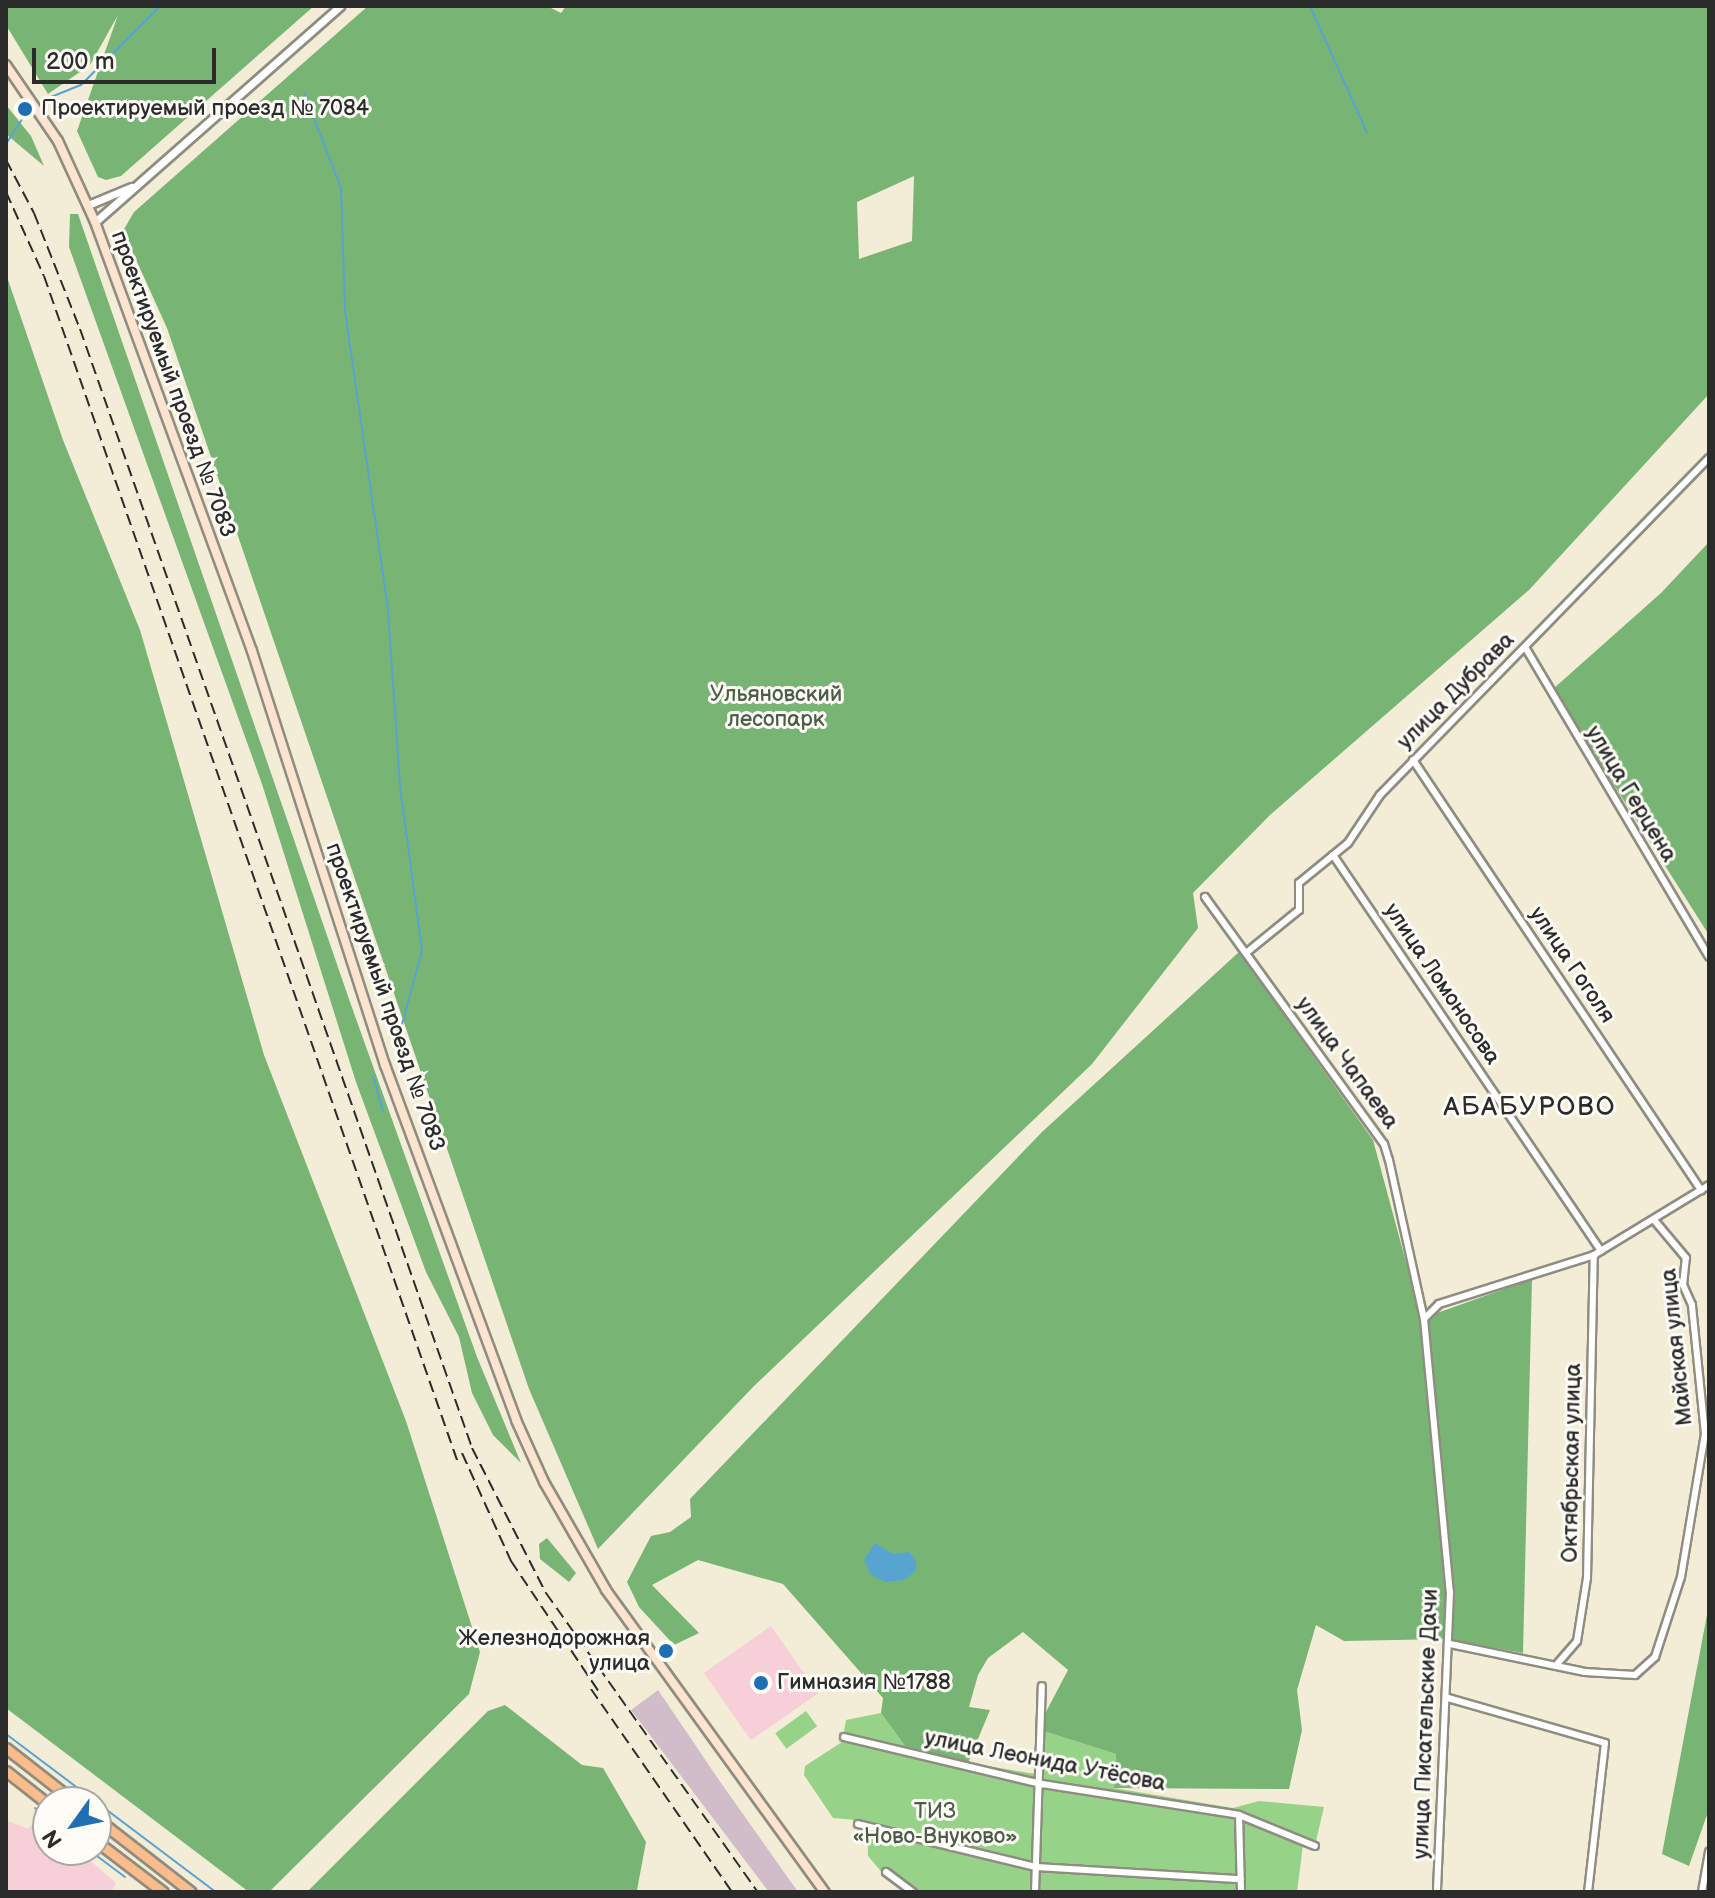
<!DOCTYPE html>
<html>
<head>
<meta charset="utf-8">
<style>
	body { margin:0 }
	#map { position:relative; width:1715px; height:1898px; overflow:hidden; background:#f3ecd6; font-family:"Balsamiq Sans",sans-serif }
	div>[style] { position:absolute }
	.built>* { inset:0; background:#f6cfd8; transform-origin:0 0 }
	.industrial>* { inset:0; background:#d1bdca }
	.green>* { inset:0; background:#96d388; transform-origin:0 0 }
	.forest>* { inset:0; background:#78b574 }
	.water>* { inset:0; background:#58a4d1 }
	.stream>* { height:2px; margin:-1px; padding:0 1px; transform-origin:1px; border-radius:1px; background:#58a4d1 }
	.roads { filter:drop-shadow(2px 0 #8f8c80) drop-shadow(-2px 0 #8f8c80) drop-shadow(0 2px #8f8c80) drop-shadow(0 -2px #8f8c80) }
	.minor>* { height:6px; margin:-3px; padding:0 3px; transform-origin:3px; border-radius:3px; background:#fff }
	.tertiary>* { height:7px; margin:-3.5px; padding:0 3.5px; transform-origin:3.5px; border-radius:3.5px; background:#fff }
	.secondary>* { height:8px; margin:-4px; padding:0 4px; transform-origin:4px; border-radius:4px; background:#fde4d1 }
	.trunk>* { height:9px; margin:-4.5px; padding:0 4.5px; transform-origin:4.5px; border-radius:4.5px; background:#fabc8b }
	.rail>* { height:2px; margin-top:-1px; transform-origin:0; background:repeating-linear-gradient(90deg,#2b2b2b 0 12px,transparent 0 18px) }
	.dots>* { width:22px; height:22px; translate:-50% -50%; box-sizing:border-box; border:4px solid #fdfcf7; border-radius:50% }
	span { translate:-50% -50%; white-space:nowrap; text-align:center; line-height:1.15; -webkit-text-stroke:6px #fdfcf7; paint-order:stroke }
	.poi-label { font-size:22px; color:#2b2b2b }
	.left { translate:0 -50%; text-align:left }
	.right { translate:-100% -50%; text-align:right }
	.street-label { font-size:22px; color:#2b2b2b }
	.park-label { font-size:22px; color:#4b5d47 }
	.quarter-label { font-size:26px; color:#2b2b2b; letter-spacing:2px }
	.frame { position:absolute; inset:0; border:8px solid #2b2b2b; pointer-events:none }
	.north { position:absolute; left:32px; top:1786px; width:80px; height:80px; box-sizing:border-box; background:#fdfcf7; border:2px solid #a9a8a5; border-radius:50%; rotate:237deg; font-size:22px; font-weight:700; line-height:32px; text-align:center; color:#2b2b2b }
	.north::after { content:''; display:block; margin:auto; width:28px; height:36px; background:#1f6fb2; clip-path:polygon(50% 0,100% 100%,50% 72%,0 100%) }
	.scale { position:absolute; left:32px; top:48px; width:184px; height:36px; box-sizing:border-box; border:4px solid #2b2b2b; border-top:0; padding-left:10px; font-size:24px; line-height:28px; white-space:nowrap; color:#2b2b2b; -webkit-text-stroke:6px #fdfcf7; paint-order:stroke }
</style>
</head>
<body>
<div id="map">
	<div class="built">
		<i style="left:771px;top:1626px;width:82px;height:82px;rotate:55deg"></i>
		<i style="clip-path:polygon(39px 1816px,48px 1824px,48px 1850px,78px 1850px,116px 1883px,111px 1892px,6px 1892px,6px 1820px,28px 1829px)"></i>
	</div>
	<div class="industrial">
		<i style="clip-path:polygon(658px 1690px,721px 1783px,798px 1892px,769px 1892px,631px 1710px)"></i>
	</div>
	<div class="green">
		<i style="left:806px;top:1711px;width:19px;height:38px;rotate:54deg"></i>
		<i style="clip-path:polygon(881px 1713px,905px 1746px,969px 1763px,1036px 1774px,1037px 1729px,1116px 1754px,1114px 1788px,1233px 1808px,1259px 1801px,1324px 1807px,1316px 1841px,1303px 1845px,1297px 1892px,908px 1892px,890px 1882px,868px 1856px,867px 1821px,833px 1818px,804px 1775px,805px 1766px,842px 1742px,846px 1720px)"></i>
	</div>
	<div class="forest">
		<i style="clip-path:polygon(6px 6px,314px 6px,121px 176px,106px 180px,98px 177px,77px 131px,118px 15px,90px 65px,48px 94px,6px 25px)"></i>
		<i style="clip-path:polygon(evenodd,368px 6px,547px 6px,561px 13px,566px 6px,1709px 6px,1709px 394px,1529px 590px,1270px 815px,1193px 893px,1198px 928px,1092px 1064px,754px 1386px,598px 1549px,529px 1389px,167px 328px,123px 231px,134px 212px,368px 6px,914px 176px,912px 241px,859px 259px,857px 202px,914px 176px)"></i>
		<i style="clip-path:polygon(6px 105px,31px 136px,44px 166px,6px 134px)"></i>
		<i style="clip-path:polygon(70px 214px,78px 214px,350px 1002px,477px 1357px,521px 1463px,493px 1435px,472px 1393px,459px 1337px,426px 1272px,356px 1082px,262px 784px,69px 247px)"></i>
		<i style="clip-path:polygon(6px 274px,63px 440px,140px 630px,264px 1055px,406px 1421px,480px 1652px,469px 1694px,269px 1892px,249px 1892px,6px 1708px)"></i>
		<i style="clip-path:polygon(1709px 542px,1709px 935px,1553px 689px,1661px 593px)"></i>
		<i style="clip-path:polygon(1239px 952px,1373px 1140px,1417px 1303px,1437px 1313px,1532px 1279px,1523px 1653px,1446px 1639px,1344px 1641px,1316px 1625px,1297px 1690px,1302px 1730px,1289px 1789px,1114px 1788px,1116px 1754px,1037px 1729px,1068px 1670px,1023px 1632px,988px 1658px,978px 1675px,969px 1707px,990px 1710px,968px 1763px,905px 1746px,881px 1713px,883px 1698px,783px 1584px,698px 1560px,652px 1585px,699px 1633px,674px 1645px,639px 1607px,627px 1582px,651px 1536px,670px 1532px,691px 1517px,690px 1499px,1042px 1132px)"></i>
		<i style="clip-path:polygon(547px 1538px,576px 1573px,569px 1582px,540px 1559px,539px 1544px)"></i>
		<i style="clip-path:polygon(1709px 1604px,1709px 1809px,1689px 1866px,1662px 1854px)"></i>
		<i style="clip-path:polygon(505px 1705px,582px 1765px,603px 1768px,646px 1842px,637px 1890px,307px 1892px,488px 1711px)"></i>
	</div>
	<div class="water">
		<i style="clip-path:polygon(875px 1543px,893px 1554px,909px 1552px,916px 1560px,916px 1571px,904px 1580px,885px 1582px,871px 1575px,864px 1560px)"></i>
	</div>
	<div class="stream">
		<i style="left:270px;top:6px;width:2px;rotate:63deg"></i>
		<i style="left:1310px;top:6px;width:139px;rotate:65.8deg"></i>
		<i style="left:304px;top:93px;width:102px;rotate:68.7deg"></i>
		<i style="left:341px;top:188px;width:123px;rotate:88.1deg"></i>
		<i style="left:345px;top:311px;width:302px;rotate:81.8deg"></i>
		<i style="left:388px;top:610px;width:177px;rotate:86.1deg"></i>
		<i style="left:400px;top:787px;width:164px;rotate:82.3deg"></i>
		<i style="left:422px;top:950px;width:85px;rotate:105deg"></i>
		<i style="left:51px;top:97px;width:32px;rotate:-22deg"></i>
		<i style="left:81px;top:85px;width:112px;rotate:-45deg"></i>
		<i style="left:6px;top:144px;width:31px;rotate:-57deg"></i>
		<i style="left:373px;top:1076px;width:36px;rotate:74deg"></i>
		<i style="left:6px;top:1734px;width:263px;rotate:37deg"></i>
		<i style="left:6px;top:1785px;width:1px;rotate:45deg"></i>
		<i style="left:35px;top:1808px;width:16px;rotate:38deg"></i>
		<i style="left:89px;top:1850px;width:45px;rotate:36.9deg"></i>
	</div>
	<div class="roads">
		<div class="minor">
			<i style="left:1525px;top:647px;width:360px;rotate:59.3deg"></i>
			<i style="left:1413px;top:760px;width:518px;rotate:56.19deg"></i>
			<i style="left:1333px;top:855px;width:478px;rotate:55.9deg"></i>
			<i style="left:1205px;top:897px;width:305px;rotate:54.1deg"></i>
			<i style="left:1384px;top:1144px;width:17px;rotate:73deg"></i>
			<i style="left:1389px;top:1160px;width:163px;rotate:77.6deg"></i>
			<i style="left:1424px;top:1319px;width:274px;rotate:84.6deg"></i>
			<i style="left:1450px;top:1592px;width:300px;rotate:92.5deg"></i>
			<i style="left:1246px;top:953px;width:68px;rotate:-39.1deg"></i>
			<i style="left:1299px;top:910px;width:27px;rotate:-90deg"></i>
			<i style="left:1299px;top:883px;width:63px;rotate:-39.2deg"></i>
			<i style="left:1348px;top:843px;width:58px;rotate:-56.3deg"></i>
			<i style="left:1380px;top:795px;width:471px;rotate:-45.7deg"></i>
			<i style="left:1424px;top:1319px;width:21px;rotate:-45deg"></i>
			<i style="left:1439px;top:1304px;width:163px;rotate:-17.5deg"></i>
			<i style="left:1594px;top:1255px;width:135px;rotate:-31.3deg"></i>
			<i style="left:1450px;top:1644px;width:138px;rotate:11.7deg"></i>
			<i style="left:1585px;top:1672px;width:50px;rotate:3.4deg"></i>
			<i style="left:1635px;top:1675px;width:27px;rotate:-42deg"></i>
			<i style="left:1655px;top:1657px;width:84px;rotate:-72deg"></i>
			<i style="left:1681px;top:1577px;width:145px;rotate:-80.5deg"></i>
			<i style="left:1705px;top:1434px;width:130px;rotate:-95.8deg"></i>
			<i style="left:1692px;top:1305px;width:22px;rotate:-114deg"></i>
			<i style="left:1683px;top:1285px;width:27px;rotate:-84deg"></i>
			<i style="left:1686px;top:1258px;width:48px;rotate:-130deg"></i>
			<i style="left:1558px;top:1663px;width:29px;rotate:-49deg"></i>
			<i style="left:1577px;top:1641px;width:64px;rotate:-81deg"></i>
			<i style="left:1587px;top:1578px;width:323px;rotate:-88.8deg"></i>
			<i style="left:1448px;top:1698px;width:163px;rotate:16deg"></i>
			<i style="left:1605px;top:1743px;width:150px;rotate:96.5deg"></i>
			<i style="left:844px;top:1737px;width:204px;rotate:13.4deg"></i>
			<i style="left:1042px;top:1784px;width:199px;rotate:8.9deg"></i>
			<i style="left:1239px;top:1815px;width:82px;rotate:22.2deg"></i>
			<i style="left:1239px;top:1815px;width:77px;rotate:88.5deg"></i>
			<i style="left:858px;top:1824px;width:183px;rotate:13.6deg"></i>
			<i style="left:1036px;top:1867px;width:205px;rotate:3.4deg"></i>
			<i style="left:886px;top:1872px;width:34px;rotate:37deg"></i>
			<i style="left:1035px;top:1892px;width:206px;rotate:-88.1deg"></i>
			<i style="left:1702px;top:1892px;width:41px;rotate:-80.1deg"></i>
		</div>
		<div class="tertiary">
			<i style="left:88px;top:205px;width:47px;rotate:-22.7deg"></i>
			<i style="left:95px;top:222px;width:327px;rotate:-41.4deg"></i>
		</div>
		<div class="secondary">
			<i style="left:6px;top:65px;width:92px;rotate:55.6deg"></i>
			<i style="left:58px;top:141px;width:89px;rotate:65.4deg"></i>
			<i style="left:95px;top:222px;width:457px;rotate:69.9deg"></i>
			<i style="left:252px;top:651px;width:435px;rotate:72.2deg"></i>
			<i style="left:385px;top:1065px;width:378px;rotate:69.7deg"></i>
			<i style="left:516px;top:1420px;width:68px;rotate:65.7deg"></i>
			<i style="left:544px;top:1482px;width:125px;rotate:60.1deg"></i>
			<i style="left:606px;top:1590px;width:373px;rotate:54.1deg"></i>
		</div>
		<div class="trunk">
			<i style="left:6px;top:1748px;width:88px;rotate:38deg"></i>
			<i style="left:6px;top:1771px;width:53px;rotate:38.2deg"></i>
			<i style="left:96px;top:1818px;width:120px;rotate:37.9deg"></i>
			<i style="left:96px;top:1841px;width:84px;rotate:37.3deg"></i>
		</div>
	</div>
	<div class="rail">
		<i style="left:6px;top:160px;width:60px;rotate:62.2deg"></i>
		<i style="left:34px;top:213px;width:125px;rotate:68.4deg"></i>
		<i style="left:80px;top:329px;width:1186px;rotate:70.69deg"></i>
		<i style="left:472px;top:1448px;width:163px;rotate:63deg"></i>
		<i style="left:546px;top:1593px;width:367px;rotate:54.7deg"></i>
		<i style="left:6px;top:192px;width:92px;rotate:65.7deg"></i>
		<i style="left:44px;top:276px;width:1260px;rotate:70.77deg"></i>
		<i style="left:462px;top:1453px;width:119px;rotate:65.6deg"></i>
		<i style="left:511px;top:1561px;width:161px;rotate:56.1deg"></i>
		<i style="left:591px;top:1689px;width:247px;rotate:55.2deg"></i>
	</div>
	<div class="dots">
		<i style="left:25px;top:109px;background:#1f6fb2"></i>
		<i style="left:666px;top:1651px;background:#1f6fb2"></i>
		<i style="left:761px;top:1683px;background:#1f6fb2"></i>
	</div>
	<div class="poi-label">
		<span class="left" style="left:41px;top:109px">Проектируемый проезд № 7084</span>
		<span class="right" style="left:650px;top:1651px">Железнодорожная<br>улица</span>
		<span class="left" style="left:777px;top:1683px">Гимназия №1788</span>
	</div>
	<div class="street-label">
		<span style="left:173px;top:384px;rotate:70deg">проектируемый проезд № 7083</span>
		<span style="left:1456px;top:691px;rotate:-45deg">улица Дубрава</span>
		<span style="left:1631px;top:794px;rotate:59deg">улица Герцена</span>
		<span style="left:1572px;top:965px;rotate:56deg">улица Гоголя</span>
		<span style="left:1442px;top:984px;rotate:56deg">улица Ломоносова</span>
		<span style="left:385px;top:997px;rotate:71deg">проектируемый проезд № 7083</span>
		<span style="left:1347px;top:1063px;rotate:54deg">улица Чапаева</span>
		<span style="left:1677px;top:1347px;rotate:-96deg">Майская улица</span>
		<span style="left:1572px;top:1463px;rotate:-89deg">Октябрьская улица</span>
		<span style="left:1426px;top:1724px;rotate:-88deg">улица Писательские Дачи</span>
		<span style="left:1045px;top:1761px;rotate:11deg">улица Леонида Утёсова</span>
	</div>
	<div class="park-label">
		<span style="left:776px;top:707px">Ульяновский<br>лесопарк</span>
		<span style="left:935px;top:1824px">ТИЗ<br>«Ново-Внуково»</span>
	</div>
	<div class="quarter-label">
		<span style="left:1530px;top:1108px">АБАБУРОВО</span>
	</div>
	<div class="frame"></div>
	<div class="north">N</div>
	<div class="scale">200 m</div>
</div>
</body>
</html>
